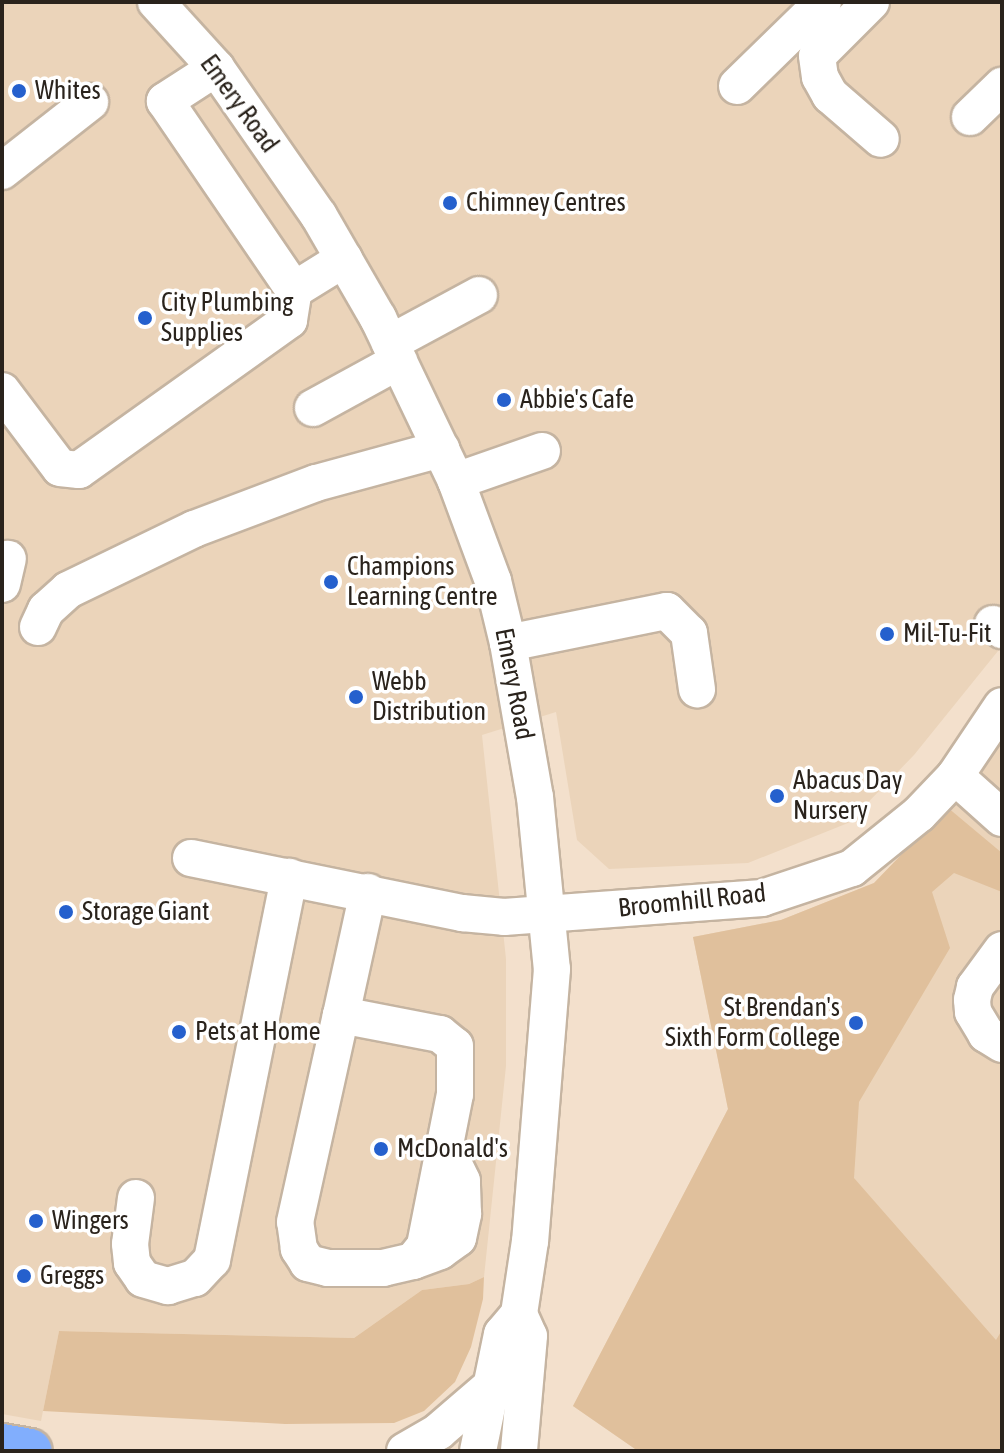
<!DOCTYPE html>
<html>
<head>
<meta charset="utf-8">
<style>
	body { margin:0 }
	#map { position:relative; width:1004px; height:1453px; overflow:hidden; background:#f3e0cc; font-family:"Asap Condensed",sans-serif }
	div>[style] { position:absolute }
	.built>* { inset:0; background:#ebd4ba }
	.green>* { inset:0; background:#e0c09c }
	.roads { filter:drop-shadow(2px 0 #c5b4a1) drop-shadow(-2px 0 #c5b4a1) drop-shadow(0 2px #c5b4a1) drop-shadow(0 -2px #c5b4a1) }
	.minor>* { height:36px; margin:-18px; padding:0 18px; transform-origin:18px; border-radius:18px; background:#fff }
	.highway>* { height:44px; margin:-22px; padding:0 22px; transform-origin:22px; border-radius:22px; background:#81aefd }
	.dots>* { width:22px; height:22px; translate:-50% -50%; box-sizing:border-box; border:4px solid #fff; border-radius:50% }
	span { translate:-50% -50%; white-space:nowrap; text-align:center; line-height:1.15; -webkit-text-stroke:7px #fff; paint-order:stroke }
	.poi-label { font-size:26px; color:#2a231c }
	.left { translate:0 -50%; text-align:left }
	.right { translate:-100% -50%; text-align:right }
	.street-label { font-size:26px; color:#2a231c }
	.frame { position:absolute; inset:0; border:4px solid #2a231c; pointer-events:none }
</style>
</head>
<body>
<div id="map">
	<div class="built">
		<i style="clip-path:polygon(2px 2px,1002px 2px,1002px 646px,914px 755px,848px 823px,748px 863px,609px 869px,577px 840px,556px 712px,482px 735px,506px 959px,506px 1066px,484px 1277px,469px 1284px,422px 1290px,354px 1338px,59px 1331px,41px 1421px,2px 1414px)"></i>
		<i style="clip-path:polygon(1002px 736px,1002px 1451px,638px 1451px,573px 1406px,728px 1109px,693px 937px,781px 920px,874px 883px,935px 821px)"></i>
	</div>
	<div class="green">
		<i style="clip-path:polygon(947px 807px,1002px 853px,1002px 892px,954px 873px,932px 892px,950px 948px,859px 1102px,854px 1178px,996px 1340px,1002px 1330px,1002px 1451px,638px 1451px,573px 1406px,728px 1109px,693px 937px,781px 920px,874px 883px)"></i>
		<i style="clip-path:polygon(484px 1277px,483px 1299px,471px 1347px,455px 1382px,424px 1411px,394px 1423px,285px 1424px,43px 1411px,59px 1331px,354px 1338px,422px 1290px,469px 1284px)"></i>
	</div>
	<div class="roads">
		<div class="minor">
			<i style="left:156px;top:2px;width:89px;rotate:47.7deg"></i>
			<i style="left:216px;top:68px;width:180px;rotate:55.2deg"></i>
			<i style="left:319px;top:216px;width:118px;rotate:60deg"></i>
			<i style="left:378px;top:318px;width:181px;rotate:64.4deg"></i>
			<i style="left:456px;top:481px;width:107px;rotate:69.7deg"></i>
			<i style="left:493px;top:581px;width:64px;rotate:76.4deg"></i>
			<i style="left:508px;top:643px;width:156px;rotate:80.1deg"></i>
			<i style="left:535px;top:797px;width:173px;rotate:84.4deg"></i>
			<i style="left:552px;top:969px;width:273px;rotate:94.6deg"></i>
			<i style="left:530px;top:1241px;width:74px;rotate:98.6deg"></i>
			<i style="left:519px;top:1314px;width:26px;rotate:130deg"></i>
			<i style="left:502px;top:1334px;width:119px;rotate:101.6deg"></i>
			<i style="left:871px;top:2px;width:76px;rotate:135deg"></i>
			<i style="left:817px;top:56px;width:21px;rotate:82deg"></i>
			<i style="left:820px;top:77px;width:21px;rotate:61deg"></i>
			<i style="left:830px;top:95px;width:67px;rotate:40.8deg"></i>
			<i style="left:216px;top:68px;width:61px;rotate:147.1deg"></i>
			<i style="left:165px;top:101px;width:229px;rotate:55.7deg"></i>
			<i style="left:294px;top:290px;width:59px;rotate:-31.8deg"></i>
			<i style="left:737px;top:86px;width:120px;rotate:-44.3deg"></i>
			<i style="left:970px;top:117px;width:45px;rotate:-44.1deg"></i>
			<i style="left:2px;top:171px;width:112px;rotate:-38.1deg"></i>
			<i style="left:390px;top:343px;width:101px;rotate:-28.3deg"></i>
			<i style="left:2px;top:391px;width:96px;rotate:53deg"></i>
			<i style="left:60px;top:468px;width:19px;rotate:6deg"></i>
			<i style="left:79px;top:470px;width:258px;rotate:-35.5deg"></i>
			<i style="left:289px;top:320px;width:30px;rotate:-81deg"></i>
			<i style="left:313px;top:408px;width:98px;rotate:-28.7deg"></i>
			<i style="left:456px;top:481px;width:91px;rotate:-19.2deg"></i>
			<i style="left:2px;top:584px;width:26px;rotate:-77deg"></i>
			<i style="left:993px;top:624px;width:11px;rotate:34deg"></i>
			<i style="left:38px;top:627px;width:19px;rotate:-65deg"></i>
			<i style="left:46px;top:610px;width:30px;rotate:-42deg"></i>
			<i style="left:68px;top:590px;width:140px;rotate:-25.8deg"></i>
			<i style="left:194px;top:529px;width:130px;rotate:-20.7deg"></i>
			<i style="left:316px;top:483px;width:130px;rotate:-15.2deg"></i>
			<i style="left:508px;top:643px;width:162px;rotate:-11.4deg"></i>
			<i style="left:667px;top:611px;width:31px;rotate:45deg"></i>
			<i style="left:689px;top:633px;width:57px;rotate:81.9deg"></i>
			<i style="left:955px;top:776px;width:63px;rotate:41.8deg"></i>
			<i style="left:191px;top:858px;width:277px;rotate:11.5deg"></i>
			<i style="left:462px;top:913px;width:42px;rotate:5.4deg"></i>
			<i style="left:504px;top:917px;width:259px;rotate:-4.2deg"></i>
			<i style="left:762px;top:898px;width:95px;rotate:-18.4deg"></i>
			<i style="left:852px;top:868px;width:86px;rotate:-38.9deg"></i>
			<i style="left:919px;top:814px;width:52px;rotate:-46.5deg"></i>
			<i style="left:955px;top:776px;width:84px;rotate:-56.1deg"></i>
			<i style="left:1002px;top:950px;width:46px;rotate:126.1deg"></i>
			<i style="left:975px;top:987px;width:13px;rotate:103deg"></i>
			<i style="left:972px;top:1000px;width:12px;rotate:85deg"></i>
			<i style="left:973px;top:1012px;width:26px;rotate:59deg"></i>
			<i style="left:986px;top:1034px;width:19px;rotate:32deg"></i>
			<i style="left:341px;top:1015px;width:101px;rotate:10.9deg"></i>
			<i style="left:440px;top:1034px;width:19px;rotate:39deg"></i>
			<i style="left:455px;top:1046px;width:48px;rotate:90deg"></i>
			<i style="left:455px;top:1094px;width:155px;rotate:101.2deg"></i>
			<i style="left:425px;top:1246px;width:19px;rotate:129deg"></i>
			<i style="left:413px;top:1261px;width:31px;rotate:167deg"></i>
			<i style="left:383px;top:1268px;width:55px;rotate:180deg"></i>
			<i style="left:328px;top:1268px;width:21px;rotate:-166deg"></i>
			<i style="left:308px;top:1263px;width:17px;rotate:-123deg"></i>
			<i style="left:299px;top:1249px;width:27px;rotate:-98deg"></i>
			<i style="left:295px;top:1222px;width:212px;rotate:-77.5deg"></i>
			<i style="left:341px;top:1015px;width:126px;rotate:-77.6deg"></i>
			<i style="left:136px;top:1198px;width:46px;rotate:97.4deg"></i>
			<i style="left:130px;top:1244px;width:19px;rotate:84deg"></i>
			<i style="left:132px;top:1263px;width:19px;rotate:55deg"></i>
			<i style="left:143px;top:1279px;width:26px;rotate:16deg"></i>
			<i style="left:168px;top:1286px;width:28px;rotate:-17deg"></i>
			<i style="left:195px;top:1278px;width:25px;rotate:-47deg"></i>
			<i style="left:212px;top:1260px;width:391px;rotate:-78.6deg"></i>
			<i style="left:413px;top:1261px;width:29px;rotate:-20deg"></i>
			<i style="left:440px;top:1251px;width:22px;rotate:-36deg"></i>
			<i style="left:458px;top:1238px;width:25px;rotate:-78deg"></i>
			<i style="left:463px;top:1214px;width:33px;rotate:-92deg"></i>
			<i style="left:462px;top:1181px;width:37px;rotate:-116deg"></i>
			<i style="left:519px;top:1314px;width:24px;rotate:66deg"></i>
			<i style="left:529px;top:1336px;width:115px;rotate:95deg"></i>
			<i style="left:405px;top:1451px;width:39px;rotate:-30deg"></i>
			<i style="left:439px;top:1431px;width:66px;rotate:-40.7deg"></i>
		</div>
		<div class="highway">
			<i style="left:2px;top:1446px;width:28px;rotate:10deg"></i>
		</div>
	</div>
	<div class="dots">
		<i style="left:19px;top:91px;background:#2560cd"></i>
		<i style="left:450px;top:203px;background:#2560cd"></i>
		<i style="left:145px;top:318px;background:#2560cd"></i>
		<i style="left:504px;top:400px;background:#2560cd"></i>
		<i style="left:331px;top:582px;background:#2560cd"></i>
		<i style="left:887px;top:634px;background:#2560cd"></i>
		<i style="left:356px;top:697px;background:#2560cd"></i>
		<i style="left:777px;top:796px;background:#2560cd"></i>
		<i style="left:66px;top:912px;background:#2560cd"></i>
		<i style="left:856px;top:1023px;background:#2560cd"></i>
		<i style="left:179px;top:1032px;background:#2560cd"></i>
		<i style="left:381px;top:1149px;background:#2560cd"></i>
		<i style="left:36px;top:1221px;background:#2560cd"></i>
		<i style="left:24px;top:1276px;background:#2560cd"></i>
	</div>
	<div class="poi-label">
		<span class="left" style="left:35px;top:91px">Whites</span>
		<span class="left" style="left:466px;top:203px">Chimney Centres</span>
		<span class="left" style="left:161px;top:318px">City Plumbing<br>Supplies</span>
		<span class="left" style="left:520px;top:400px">Abbie's Cafe</span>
		<span class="left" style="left:347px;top:582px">Champions<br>Learning Centre</span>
		<span class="left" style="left:903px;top:634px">Mil-Tu-Fit</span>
		<span class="left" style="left:372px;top:697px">Webb<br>Distribution</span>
		<span class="left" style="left:793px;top:796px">Abacus Day<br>Nursery</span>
		<span class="left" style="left:82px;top:912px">Storage Giant</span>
		<span class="right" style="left:840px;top:1023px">St Brendan's<br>Sixth Form College</span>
		<span class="left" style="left:195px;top:1032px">Pets at Home</span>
		<span class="left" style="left:397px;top:1149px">McDonald's</span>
		<span class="left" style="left:52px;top:1221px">Wingers</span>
		<span class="left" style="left:40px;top:1276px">Greggs</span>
	</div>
	<div class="street-label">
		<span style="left:239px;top:104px;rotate:54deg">Emery Road</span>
		<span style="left:514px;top:684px;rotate:79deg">Emery Road</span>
		<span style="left:692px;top:901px;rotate:-6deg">Broomhill Road</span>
	</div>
	<div class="frame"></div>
</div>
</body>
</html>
